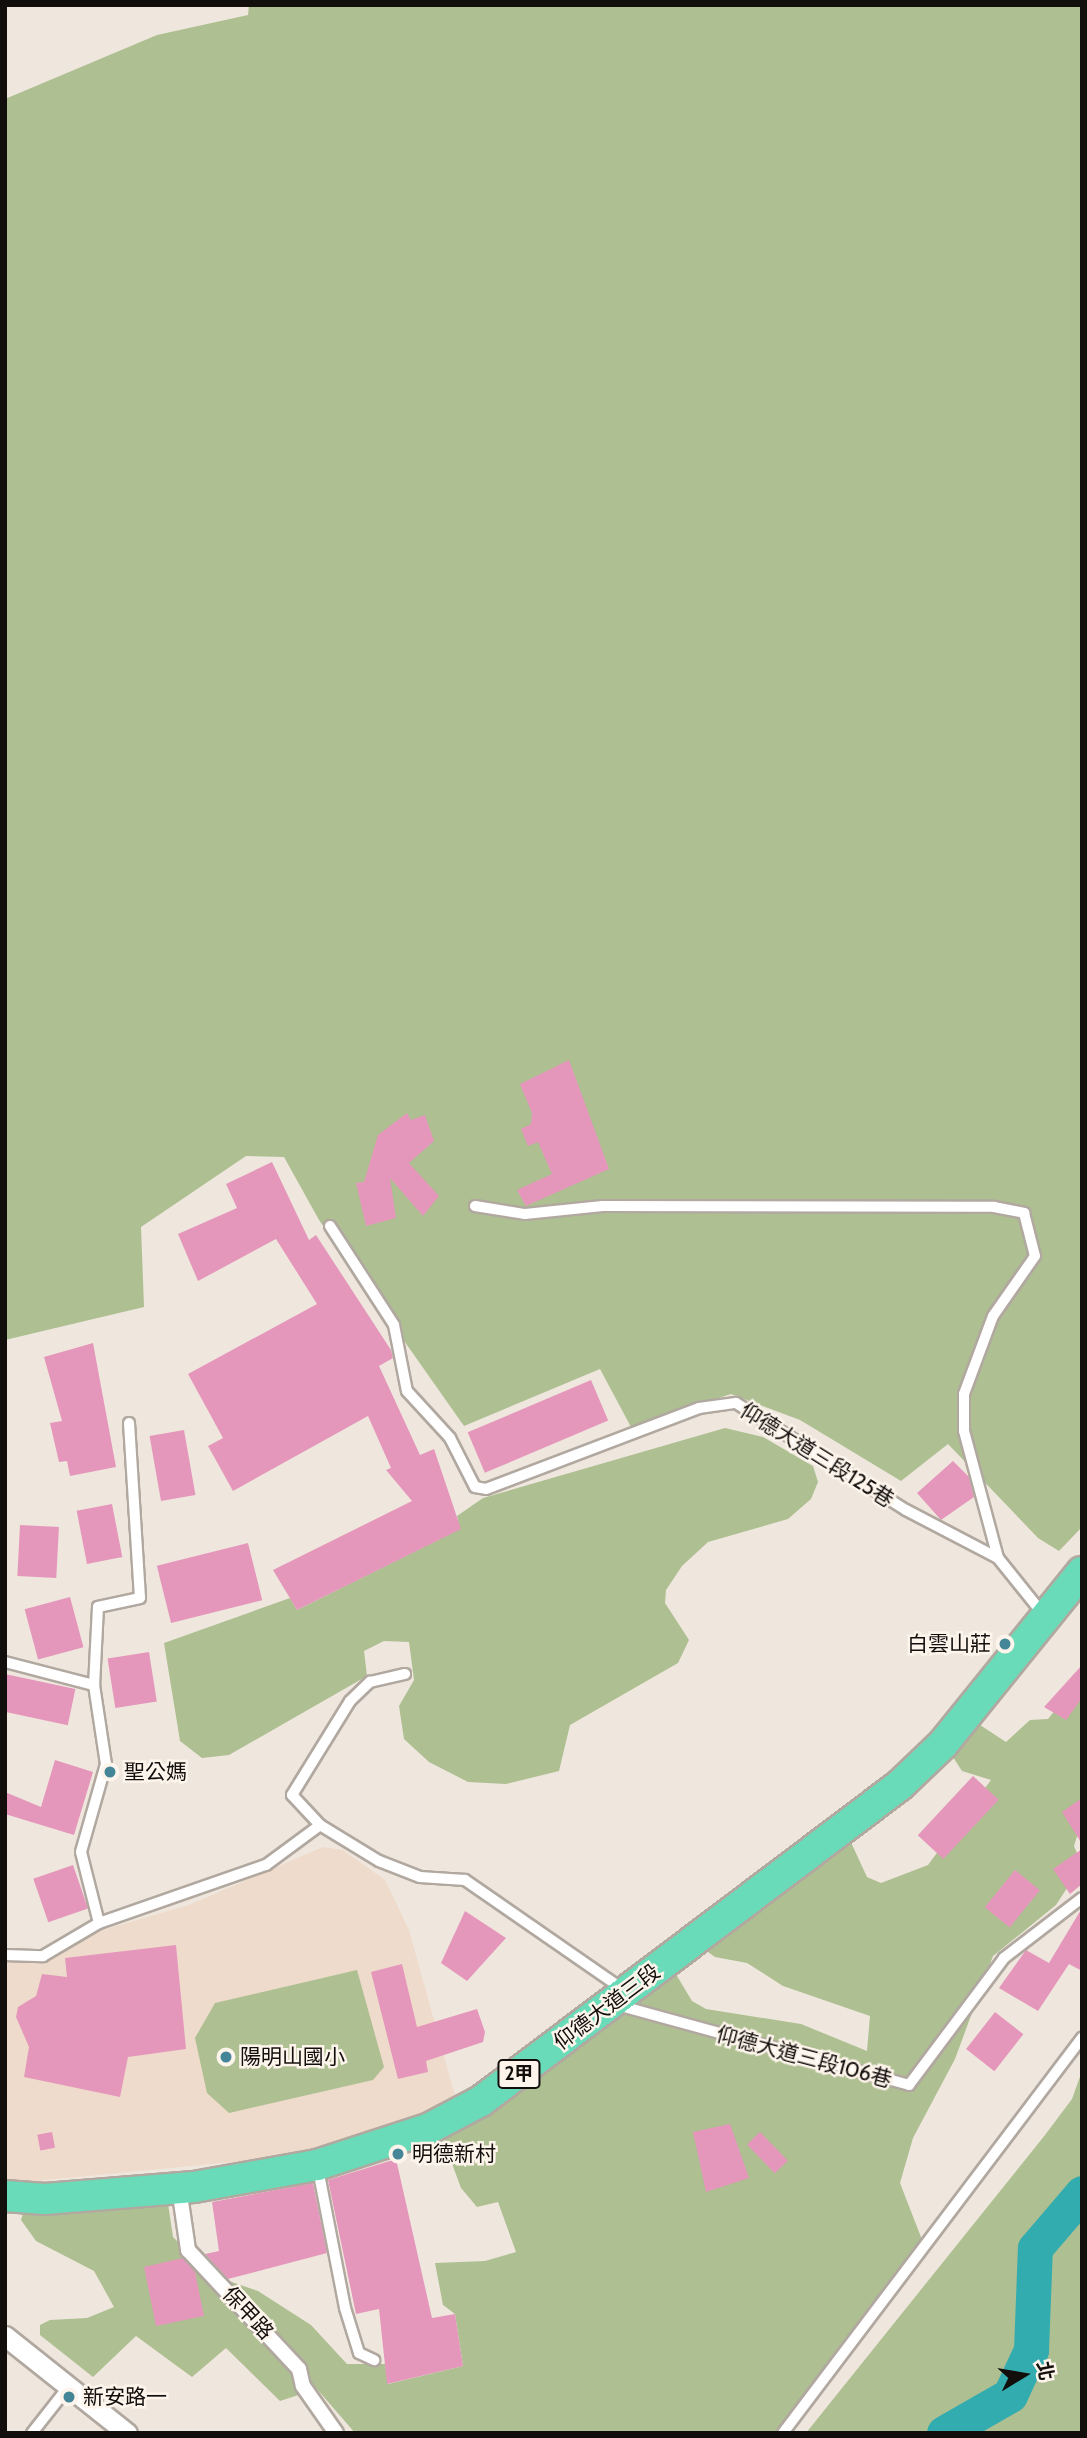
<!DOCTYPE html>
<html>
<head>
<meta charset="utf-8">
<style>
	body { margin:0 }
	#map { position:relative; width:1087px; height:2438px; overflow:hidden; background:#efe7de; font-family:Cabin,"Noto Sans TC",sans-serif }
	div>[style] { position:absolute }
	.education>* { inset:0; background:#eedbcb }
	.green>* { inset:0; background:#aebf92 }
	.river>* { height:35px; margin:-17.5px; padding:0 17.5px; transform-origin:17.5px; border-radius:17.5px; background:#32acaf }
	.building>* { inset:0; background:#e597bb; transform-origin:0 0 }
	.roads { filter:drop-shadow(2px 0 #b1a8a0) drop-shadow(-2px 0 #b1a8a0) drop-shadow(0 2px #b1a8a0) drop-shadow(0 -2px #b1a8a0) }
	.service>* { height:10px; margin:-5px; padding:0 5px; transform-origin:5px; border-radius:5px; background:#fff }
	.pedestrian>* { height:14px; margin:-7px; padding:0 7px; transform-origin:7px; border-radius:7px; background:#fff }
	.minor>* { height:19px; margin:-9.5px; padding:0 9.5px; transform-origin:9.5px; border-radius:9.5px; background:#fff }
	.primary>* { height:30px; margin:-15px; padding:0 15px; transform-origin:15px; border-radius:15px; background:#6adbb8 }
	.dots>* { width:19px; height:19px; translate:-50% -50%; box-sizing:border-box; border:4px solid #fdf4eb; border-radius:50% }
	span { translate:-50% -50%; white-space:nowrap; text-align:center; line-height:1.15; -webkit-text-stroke:5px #fdf4eb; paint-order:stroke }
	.shield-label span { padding:2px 5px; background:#fdf4eb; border:2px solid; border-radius:5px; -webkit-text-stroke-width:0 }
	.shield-label { font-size:19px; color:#110e0c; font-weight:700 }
	.street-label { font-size:21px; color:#110e0c }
	.poi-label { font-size:21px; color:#110e0c }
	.right { translate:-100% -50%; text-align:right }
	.left { translate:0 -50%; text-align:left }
	.frame { position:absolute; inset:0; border:7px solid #110e0c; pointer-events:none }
	.north { position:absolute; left:989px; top:2340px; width:70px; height:70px; -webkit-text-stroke:5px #fdf4eb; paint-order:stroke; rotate:79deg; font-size:19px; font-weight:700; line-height:28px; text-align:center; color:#110e0c }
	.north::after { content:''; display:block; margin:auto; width:24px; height:32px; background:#110e0c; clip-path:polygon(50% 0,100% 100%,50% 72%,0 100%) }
</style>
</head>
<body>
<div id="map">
	<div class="education">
		<i style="clip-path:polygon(323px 1847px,343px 1850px,385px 1880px,409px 1930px,457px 2103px,346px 2143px,254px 2160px,5px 2184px,5px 1959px,43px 1960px,99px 1931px,189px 1905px)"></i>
	</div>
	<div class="green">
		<i style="clip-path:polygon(249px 5px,1082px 5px,1082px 1527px,1059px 1551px,1038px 1538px,948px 1444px,901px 1481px,800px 1420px,731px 1394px,631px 1427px,600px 1369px,464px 1426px,319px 1220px,284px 1157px,246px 1156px,141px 1227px,144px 1307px,5px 1340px,5px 99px,157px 35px,248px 15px)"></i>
		<i style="clip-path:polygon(725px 1428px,763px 1437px,813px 1466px,818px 1482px,811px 1499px,788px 1519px,708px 1542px,682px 1566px,666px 1590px,665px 1603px,689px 1640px,678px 1663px,570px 1725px,559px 1771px,506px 1784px,468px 1782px,429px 1762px,404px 1739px,399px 1706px,414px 1680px,409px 1642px,384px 1641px,364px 1651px,367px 1676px,229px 1755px,202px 1758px,180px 1741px,164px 1643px,290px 1598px,297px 1610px,460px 1529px,457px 1516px,483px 1498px)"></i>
		<i style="clip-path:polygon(1082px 1677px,1082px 1820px,1074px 1846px,1082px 1865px,1056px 1905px,993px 1956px,955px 2059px,913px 2138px,900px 2183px,926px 2250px,774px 2433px,355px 2433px,317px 2389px,280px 2401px,226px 2348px,192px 2377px,136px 2336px,93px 2377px,40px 2335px,40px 2325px,50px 2320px,87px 2318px,114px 2307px,94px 2271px,36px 2241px,21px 2220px,25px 2207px,167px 2197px,173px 2237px,192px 2256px,201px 2252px,223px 2279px,258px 2291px,311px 2325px,347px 2364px,385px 2364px,388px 2384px,463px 2366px,455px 2314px,443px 2305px,435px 2263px,485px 2261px,516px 2252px,498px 2202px,477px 2207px,461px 2188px,441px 2134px,674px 1971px,692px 2001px,706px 2009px,801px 2024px,867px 2051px,870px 2016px,783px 1986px,747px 1963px,715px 1957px,701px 1947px,849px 1838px,867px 1877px,881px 1883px,928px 1865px,991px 1780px,962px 1771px,949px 1751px,977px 1723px,1006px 1742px,1030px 1720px,1048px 1719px)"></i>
		<i style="clip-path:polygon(357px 1970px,384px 2067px,373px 2080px,229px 2113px,207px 2093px,195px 2038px,215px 2003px)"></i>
		<i style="clip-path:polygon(1082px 2071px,1082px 2433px,806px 2433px,1045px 2135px,1072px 2099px)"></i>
	</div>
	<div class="river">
		<i style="left:944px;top:2433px;width:76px;rotate:-29.9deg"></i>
		<i style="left:1010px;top:2395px;width:50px;rotate:-65deg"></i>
		<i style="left:1031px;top:2350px;width:102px;rotate:-87.8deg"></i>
		<i style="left:1035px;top:2248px;width:72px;rotate:-49.5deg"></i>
	</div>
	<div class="building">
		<i style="clip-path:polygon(569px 1060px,609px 1169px,526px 1206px,517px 1190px,552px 1174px,538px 1142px,528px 1146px,521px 1129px,531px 1124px,532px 1113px,520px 1084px)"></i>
		<i style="clip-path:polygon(407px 1113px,411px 1120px,425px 1115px,434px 1141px,409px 1163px,439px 1196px,423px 1216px,390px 1178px,396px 1218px,366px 1226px,356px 1183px,364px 1182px,378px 1135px)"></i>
		<i style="clip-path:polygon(272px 1162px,309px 1240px,316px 1235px,391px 1350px,393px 1358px,379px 1366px,420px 1455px,434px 1449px,461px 1529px,297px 1610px,273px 1570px,412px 1501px,386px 1470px,391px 1468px,368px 1416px,233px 1491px,208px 1446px,223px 1438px,188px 1374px,317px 1304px,276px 1239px,198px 1281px,178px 1234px,237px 1208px,226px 1184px)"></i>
		<i style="clip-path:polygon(93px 1343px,116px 1467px,70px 1476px,67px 1461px,59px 1462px,50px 1423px,62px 1421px,44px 1357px)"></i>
		<i style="left:591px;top:1380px;width:44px;height:134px;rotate:67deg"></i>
		<i style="left:184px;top:1430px;width:66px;height:35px;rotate:80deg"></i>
		<i style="clip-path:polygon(953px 1461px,969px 1477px,974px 1497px,941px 1520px,917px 1493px)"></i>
		<i style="left:112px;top:1504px;width:54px;height:36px;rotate:79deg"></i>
		<i style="left:20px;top:1525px;width:39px;height:51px;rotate:3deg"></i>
		<i style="left:248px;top:1543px;width:59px;height:94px;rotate:76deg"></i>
		<i style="left:70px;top:1597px;width:52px;height:47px;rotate:75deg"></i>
		<i style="left:149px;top:1652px;width:50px;height:42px;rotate:81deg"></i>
		<i style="clip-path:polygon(1082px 1665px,1082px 1698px,1066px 1720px,1044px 1707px)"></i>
		<i style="left:5px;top:1674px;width:72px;height:37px;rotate:12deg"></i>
		<i style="clip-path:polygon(55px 1760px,93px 1772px,74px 1835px,5px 1814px,5px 1792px,41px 1807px)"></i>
		<i style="left:973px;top:1776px;width:35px;height:81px;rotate:43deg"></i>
		<i style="clip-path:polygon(1082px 1798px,1082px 1844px,1062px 1812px)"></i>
		<i style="clip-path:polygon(1082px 1849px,1082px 1884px,1070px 1894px,1053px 1869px)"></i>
		<i style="left:73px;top:1865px;width:46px;height:42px;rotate:71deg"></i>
		<i style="left:1015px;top:1870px;width:32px;height:48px;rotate:39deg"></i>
		<i style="clip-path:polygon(1082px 1908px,1082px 1971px,1069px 1964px,1038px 2011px,999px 1988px,1026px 1950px,1049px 1963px)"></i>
		<i style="clip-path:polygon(465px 1911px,506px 1938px,467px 1981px,441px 1963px)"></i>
		<i style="clip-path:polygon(176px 1945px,186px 2049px,128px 2057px,120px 2097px,24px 2077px,29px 2047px,16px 2017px,18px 2007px,36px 1996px,42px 1974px,67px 1977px,65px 1958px)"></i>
		<i style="clip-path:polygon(402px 1964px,417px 2027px,477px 2009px,485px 2032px,483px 2042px,426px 2061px,428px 2072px,398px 2079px,371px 1972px)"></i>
		<i style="left:995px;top:2012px;width:36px;height:47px;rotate:38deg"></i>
		<i style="clip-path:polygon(730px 2124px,749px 2178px,706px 2192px,693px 2132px)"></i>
		<i style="left:52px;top:2132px;width:16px;height:15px;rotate:79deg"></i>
		<i style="left:760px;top:2132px;width:40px;height:18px;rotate:46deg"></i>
		<i style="clip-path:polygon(396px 2159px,432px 2318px,455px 2314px,463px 2366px,387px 2384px,379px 2309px,356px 2314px,328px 2180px)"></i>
		<i style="clip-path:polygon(313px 2183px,327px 2253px,228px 2279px,205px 2254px,219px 2251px,212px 2202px)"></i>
		<i style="clip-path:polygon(183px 2258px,195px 2272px,204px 2316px,156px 2326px,144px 2267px)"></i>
	</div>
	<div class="roads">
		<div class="service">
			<i style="left:475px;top:1206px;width:51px;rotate:9.1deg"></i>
			<i style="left:525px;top:1214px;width:78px;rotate:-5.9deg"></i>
			<i style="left:603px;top:1206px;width:391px;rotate:0.1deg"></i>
			<i style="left:994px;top:1207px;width:31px;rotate:11deg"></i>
			<i style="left:1024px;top:1213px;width:44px;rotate:75.7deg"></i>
			<i style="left:1035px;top:1256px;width:73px;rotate:125deg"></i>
			<i style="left:993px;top:1316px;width:83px;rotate:110.4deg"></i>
			<i style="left:964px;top:1394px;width:37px;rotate:90deg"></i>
			<i style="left:964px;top:1431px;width:131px;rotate:75deg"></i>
			<i style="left:330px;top:1226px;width:118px;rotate:57.1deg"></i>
			<i style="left:394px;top:1325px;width:67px;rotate:78.9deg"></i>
			<i style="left:407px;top:1391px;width:64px;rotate:47.5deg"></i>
			<i style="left:450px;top:1438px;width:55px;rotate:63deg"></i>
			<i style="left:475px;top:1487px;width:11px;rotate:10deg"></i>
			<i style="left:486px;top:1489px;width:228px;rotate:-20.8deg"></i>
			<i style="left:699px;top:1408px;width:37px;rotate:-8deg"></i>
			<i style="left:736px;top:1403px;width:201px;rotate:32.2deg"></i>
			<i style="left:906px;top:1510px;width:104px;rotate:27.6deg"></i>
			<i style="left:998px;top:1558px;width:72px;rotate:51.2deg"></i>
			<i style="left:129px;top:1423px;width:175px;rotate:86.4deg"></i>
			<i style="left:140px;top:1598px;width:43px;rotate:167.9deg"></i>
			<i style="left:98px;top:1607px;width:78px;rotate:92.9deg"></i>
			<i style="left:94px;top:1685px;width:80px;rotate:81.4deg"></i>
			<i style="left:106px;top:1764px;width:91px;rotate:105.9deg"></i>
			<i style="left:81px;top:1852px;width:73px;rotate:75.8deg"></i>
			<i style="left:99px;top:1923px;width:177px;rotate:-19.2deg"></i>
			<i style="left:266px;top:1865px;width:67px;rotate:-36.5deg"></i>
			<i style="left:320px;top:1825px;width:69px;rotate:31.4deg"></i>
			<i style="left:379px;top:1861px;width:44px;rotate:21.3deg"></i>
			<i style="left:420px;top:1877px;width:45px;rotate:3.8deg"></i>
			<i style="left:465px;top:1880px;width:190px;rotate:34.7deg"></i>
			<i style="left:5px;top:1662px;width:92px;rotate:14.5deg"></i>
			<i style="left:320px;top:1825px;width:41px;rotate:-133deg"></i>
			<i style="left:292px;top:1795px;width:110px;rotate:-58.3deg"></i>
			<i style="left:350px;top:1701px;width:28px;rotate:-44deg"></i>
			<i style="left:370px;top:1682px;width:36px;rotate:-13deg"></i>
			<i style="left:5px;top:1955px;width:38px;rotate:2deg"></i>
			<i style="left:43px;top:1956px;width:65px;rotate:-30.5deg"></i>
			<i style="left:617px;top:2005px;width:303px;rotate:15.3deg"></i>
			<i style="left:909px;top:2085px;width:159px;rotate:-53.2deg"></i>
			<i style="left:1004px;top:1958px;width:98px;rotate:-37.6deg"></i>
			<i style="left:318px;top:2169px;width:142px;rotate:79deg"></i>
			<i style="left:345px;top:2308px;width:47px;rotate:72.7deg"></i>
			<i style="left:359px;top:2353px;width:17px;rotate:25deg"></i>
			<i style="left:32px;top:2433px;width:60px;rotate:-51.8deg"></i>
			<i style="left:783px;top:2433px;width:496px;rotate:-52.9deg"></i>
		</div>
		<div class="pedestrian">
			<i style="left:179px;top:2188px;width:63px;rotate:81.7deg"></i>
			<i style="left:188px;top:2250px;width:163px;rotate:47deg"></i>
			<i style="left:299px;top:2369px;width:17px;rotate:77deg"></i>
			<i style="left:303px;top:2386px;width:57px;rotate:54.9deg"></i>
		</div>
		<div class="minor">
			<i style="left:5px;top:2336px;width:156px;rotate:38.5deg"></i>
		</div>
		<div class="primary">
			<i style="left:5px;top:2196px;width:40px;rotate:4.3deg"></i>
			<i style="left:45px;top:2199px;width:149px;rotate:-4.6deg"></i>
			<i style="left:194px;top:2187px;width:125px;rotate:-10.1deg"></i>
			<i style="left:317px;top:2165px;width:117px;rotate:-18deg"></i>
			<i style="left:428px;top:2129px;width:60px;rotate:-27.8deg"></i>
			<i style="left:481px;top:2101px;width:525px;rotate:-37.02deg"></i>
			<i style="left:900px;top:1785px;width:59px;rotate:-43.6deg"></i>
			<i style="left:943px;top:1744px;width:221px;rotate:-51.1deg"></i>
		</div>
	</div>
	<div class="dots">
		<i style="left:1005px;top:1644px;background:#448598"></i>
		<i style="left:110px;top:1772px;background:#448598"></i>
		<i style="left:226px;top:2057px;background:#448598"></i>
		<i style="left:398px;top:2154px;background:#448598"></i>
		<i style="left:69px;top:2397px;background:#448598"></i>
	</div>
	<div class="shield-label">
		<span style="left:519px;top:2074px">2甲</span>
	</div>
	<div class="street-label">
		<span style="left:817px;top:1455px;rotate:32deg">仰德大道三段125巷</span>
		<span style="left:607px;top:2007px;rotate:-37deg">仰德大道三段</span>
		<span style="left:804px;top:2057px;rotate:15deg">仰德大道三段106巷</span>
		<span style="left:248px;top:2313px;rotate:47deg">保甲路</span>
	</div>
	<div class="poi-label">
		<span class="right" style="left:991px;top:1644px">白雲山莊</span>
		<span class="left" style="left:124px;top:1772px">聖公媽</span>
		<span class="left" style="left:240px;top:2057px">陽明山國小</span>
		<span class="left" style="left:412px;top:2154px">明德新村</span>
		<span class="left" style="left:83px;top:2397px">新安路一</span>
	</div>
	<div class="frame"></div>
	<div class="north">北</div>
</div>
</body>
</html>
